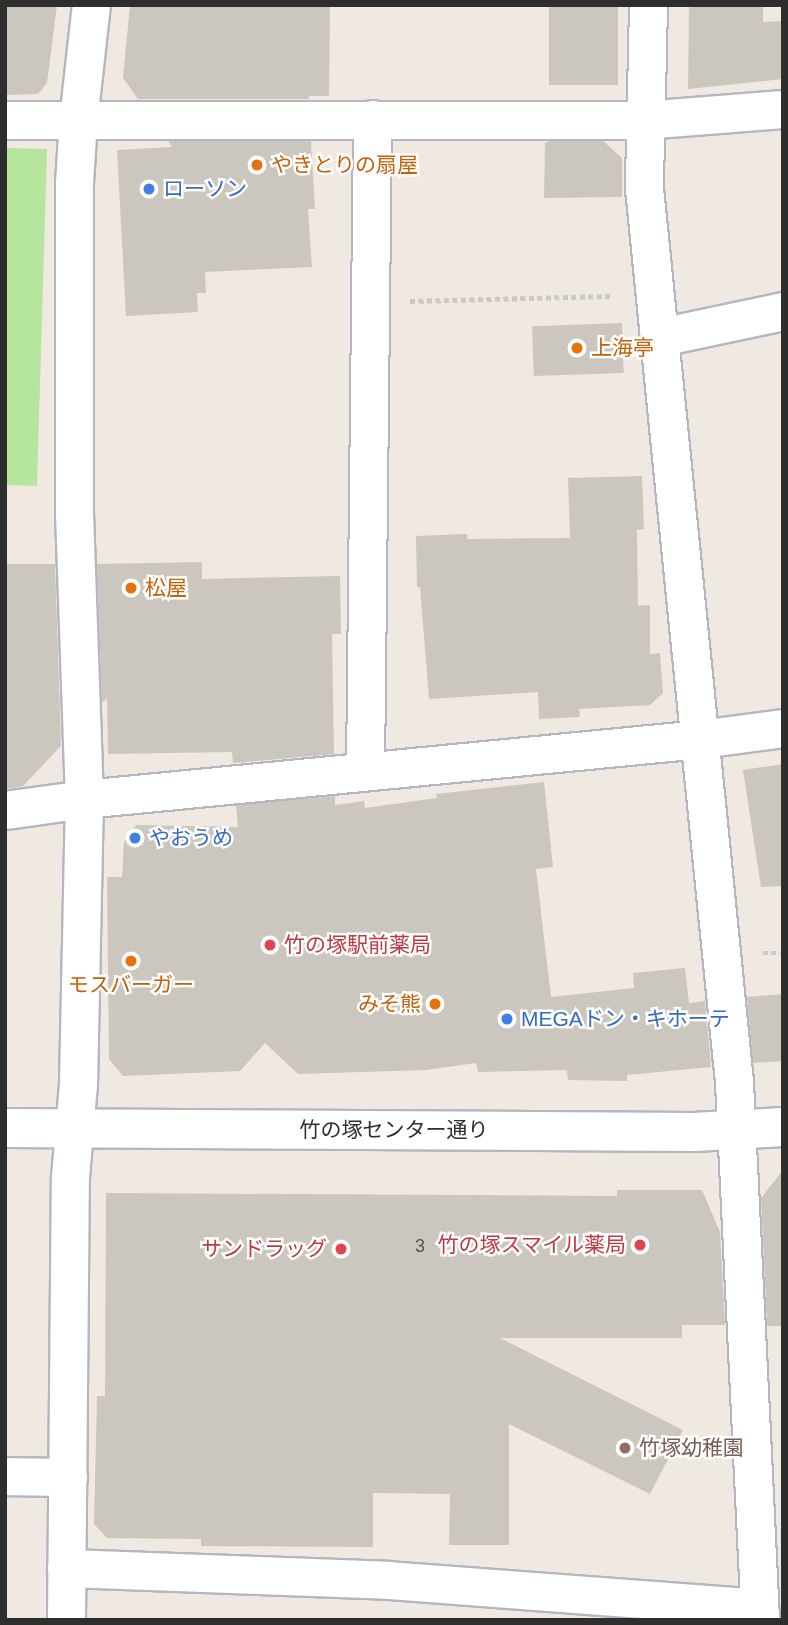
<!DOCTYPE html>
<html>
<head>
<meta charset="utf-8">
<style>
	body { margin:0 }
	#map { position:relative; width:788px; height:1625px; overflow:hidden; background:#efe9e1; font-family:Helvetica,"Noto Sans JP",sans-serif }
	div>[style] { position:absolute }
	.green>* { inset:0; background:#b6e59e }
	.building>* { inset:0; background:#cbc7bf; transform-origin:0 0 }
	.path>* { height:4.5px; margin-top:-2.25px; transform-origin:0; background:repeating-linear-gradient(90deg,#c9c9c9 0 5px,transparent 0 8.5px) }
	.roads { filter:drop-shadow(2px 0 #b4b7c1) drop-shadow(-2px 0 #b4b7c1) drop-shadow(0 2px #b4b7c1) drop-shadow(0 -2px #b4b7c1) }
	.street>* { height:37px; margin:-18.5px; padding:0 18.5px; transform-origin:18.5px; border-radius:18.5px; background:#fff }
	.secondary>* { height:38px; margin:-19px; padding:0 19px; transform-origin:19px; border-radius:19px; background:#fff }
	.dots>* { width:19px; height:19px; translate:-50% -50%; box-sizing:border-box; border:4px solid #fff; border-radius:50% }
	span { translate:-50% -50%; white-space:nowrap; text-align:center; line-height:1.15; -webkit-text-stroke:5px #fff; paint-order:stroke }
	.number-label { font-size:18px; color:#555452 }
	.number-label span { -webkit-text-stroke-width:0 }
	.food-label { font-size:21px; color:#c56008 }
	.left { translate:0 -50%; text-align:left }
	.right { translate:-100% -50%; text-align:right }
	.shop-label { font-size:21px; color:#366cbe }
	.health-label { font-size:21px; color:#be3a42 }
	.street-label { font-size:21px; color:#2e2e2e }
	.education-label { font-size:21px; color:#785e54 }
	.frame { position:absolute; inset:0; border:7px solid #2e2e2e; pointer-events:none }
</style>
</head>
<body>
<div id="map">
	<div class="green">
		<i style="clip-path:polygon(5px 148px,47px 149px,37px 486px,5px 485px)"></i>
	</div>
	<div class="building">
		<i style="clip-path:polygon(5px 5px,57px 5px,47px 83px,38px 94px,5px 95px)"></i>
		<i style="clip-path:polygon(130px 5px,330px 5px,329px 96px,309px 96px,309px 99px,138px 99px,123px 78px)"></i>
		<i style="left:549px;top:5px;width:69px;height:80px"></i>
		<i style="clip-path:polygon(689px 5px,763px 5px,763px 22px,783px 21px,783px 79px,688px 89px)"></i>
		<i style="clip-path:polygon(168px 141px,311px 141px,315px 209px,308px 209px,312px 267px,205px 272px,206px 293px,197px 293px,198px 312px,126px 316px,117px 150px,172px 147px)"></i>
		<i style="clip-path:polygon(549px 141px,603px 141px,622px 158px,622px 197px,544px 198px,545px 143px)"></i>
		<i style="left:622px;top:323px;width:50px;height:90px;rotate:88deg"></i>
		<i style="clip-path:polygon(642px 476px,644px 529px,637px 530px,638px 606px,650px 605px,650px 654px,660px 653px,663px 693px,650px 705px,579px 709px,580px 717px,539px 719px,538px 692px,429px 699px,420px 587px,417px 587px,416px 536px,467px 534px,467px 539px,570px 538px,568px 478px)"></i>
		<i style="clip-path:polygon(202px 562px,202px 579px,340px 576px,341px 634px,332px 634px,334px 754px,233px 763px,232px 752px,108px 754px,107px 698px,102px 703px,97px 564px)"></i>
		<i style="clip-path:polygon(5px 564px,55px 564px,61px 746px,23px 786px,5px 789px)"></i>
		<i style="clip-path:polygon(783px 764px,783px 886px,761px 887px,743px 770px)"></i>
		<i style="clip-path:polygon(544px 782px,553px 867px,536px 869px,551px 997px,634px 988px,633px 973px,685px 968px,689px 1003px,705px 1001px,711px 1067px,627px 1075px,627px 1081px,568px 1080px,567px 1070px,478px 1072px,476px 1063px,426px 1070px,298px 1074px,265px 1043px,240px 1071px,123px 1076px,109px 1059px,107px 877px,122px 877px,124px 842px,136px 825px,238px 827px,236px 805px,335px 796px,335px 805px,364px 801px,365px 808px,437px 798px,436px 794px)"></i>
		<i style="clip-path:polygon(783px 994px,783px 1061px,753px 1063px,747px 997px)"></i>
		<i style="clip-path:polygon(783px 1170px,783px 1326px,767px 1326px,761px 1198px)"></i>
		<i style="clip-path:polygon(617px 1190px,702px 1190px,720px 1232px,725px 1325px,682px 1325px,682px 1338px,500px 1338px,683px 1430px,650px 1494px,509px 1424px,509px 1545px,449px 1545px,450px 1494px,373px 1493px,373px 1547px,201px 1546px,201px 1539px,107px 1538px,94px 1524px,97px 1396px,105px 1396px,106px 1193px,617px 1196px)"></i>
	</div>
	<div class="path">
		<i style="left:410px;top:301px;width:201px;rotate:-1.4deg"></i>
		<i style="left:763px;top:953px;width:20px"></i>
	</div>
	<div class="roads">
		<div class="street">
			<i style="left:648px;top:5px;width:183px;rotate:91.3deg"></i>
			<i style="left:644px;top:188px;width:899px;rotate:84.25deg"></i>
			<i style="left:734px;top:1082px;width:539px;rotate:87.23deg"></i>
			<i style="left:5px;top:120px;width:638px"></i>
			<i style="left:643px;top:120px;width:140px;rotate:-4.5deg"></i>
			<i style="left:660px;top:337px;width:126px;rotate:-11.9deg"></i>
			<i style="left:365px;top:771px;width:652px;rotate:-89.38deg"></i>
			<i style="left:5px;top:810px;width:80px;rotate:-7.9deg"></i>
			<i style="left:84px;top:799px;width:619px;rotate:-5.56deg"></i>
			<i style="left:700px;top:739px;width:84px;rotate:-7.5deg"></i>
			<i style="left:5px;top:1476px;width:63px;rotate:0.9deg"></i>
			<i style="left:66px;top:1568px;width:322px;rotate:2.1deg"></i>
			<i style="left:388px;top:1580px;width:372px;rotate:4.3deg"></i>
			<i style="left:66px;top:1620px;width:443px;rotate:-89.5deg"></i>
			<i style="left:70px;top:1177px;width:93px;rotate:-85.1deg"></i>
			<i style="left:78px;top:1084px;width:285px;rotate:-88.8deg"></i>
			<i style="left:84px;top:799px;width:286px;rotate:-92deg"></i>
			<i style="left:74px;top:513px;width:330px;rotate:-90deg"></i>
			<i style="left:74px;top:183px;width:63px;rotate:-86.4deg"></i>
			<i style="left:78px;top:120px;width:116px;rotate:-83.6deg"></i>
		</div>
		<div class="secondary">
			<i style="left:5px;top:1128px;width:689px;rotate:0.33deg"></i>
			<i style="left:694px;top:1132px;width:89px;rotate:-3.2deg"></i>
		</div>
	</div>
	<div class="dots">
		<i style="left:257px;top:165px;background:#e8710a"></i>
		<i style="left:149px;top:189px;background:#3f7fe0"></i>
		<i style="left:577px;top:348px;background:#e8710a"></i>
		<i style="left:131px;top:588px;background:#e8710a"></i>
		<i style="left:135px;top:838px;background:#3f7fe0"></i>
		<i style="left:270px;top:945px;background:#e0444e"></i>
		<i style="left:131px;top:961px;background:#e8710a"></i>
		<i style="left:435px;top:1004px;background:#e8710a"></i>
		<i style="left:507px;top:1019px;background:#3f7fe0"></i>
		<i style="left:640px;top:1245px;background:#e0444e"></i>
		<i style="left:341px;top:1249px;background:#e0444e"></i>
		<i style="left:625px;top:1448px;background:#8d6e63"></i>
	</div>
	<div class="number-label">
		<span style="left:420px;top:1246px">3</span>
	</div>
	<div class="food-label">
		<span class="left" style="left:271px;top:165px">やきとりの扇屋</span>
		<span class="left" style="left:591px;top:348px">上海亭</span>
		<span class="left" style="left:145px;top:588px">松屋</span>
		<span style="left:131px;top:985px">モスバーガー</span>
		<span class="right" style="left:421px;top:1004px">みそ熊</span>
	</div>
	<div class="shop-label">
		<span class="left" style="left:163px;top:189px">ローソン</span>
		<span class="left" style="left:149px;top:838px">やおうめ</span>
		<span class="left" style="left:521px;top:1019px">MEGAドン・キホーテ</span>
	</div>
	<div class="health-label">
		<span class="left" style="left:284px;top:945px">竹の塚駅前薬局</span>
		<span class="right" style="left:626px;top:1245px">竹の塚スマイル薬局</span>
		<span class="right" style="left:327px;top:1249px">サンドラッグ</span>
	</div>
	<div class="street-label">
		<span style="left:394px;top:1130px">竹の塚センター通り</span>
	</div>
	<div class="education-label">
		<span class="left" style="left:639px;top:1448px">竹塚幼稚園</span>
	</div>
	<div class="frame"></div>
</div>
</body>
</html>
